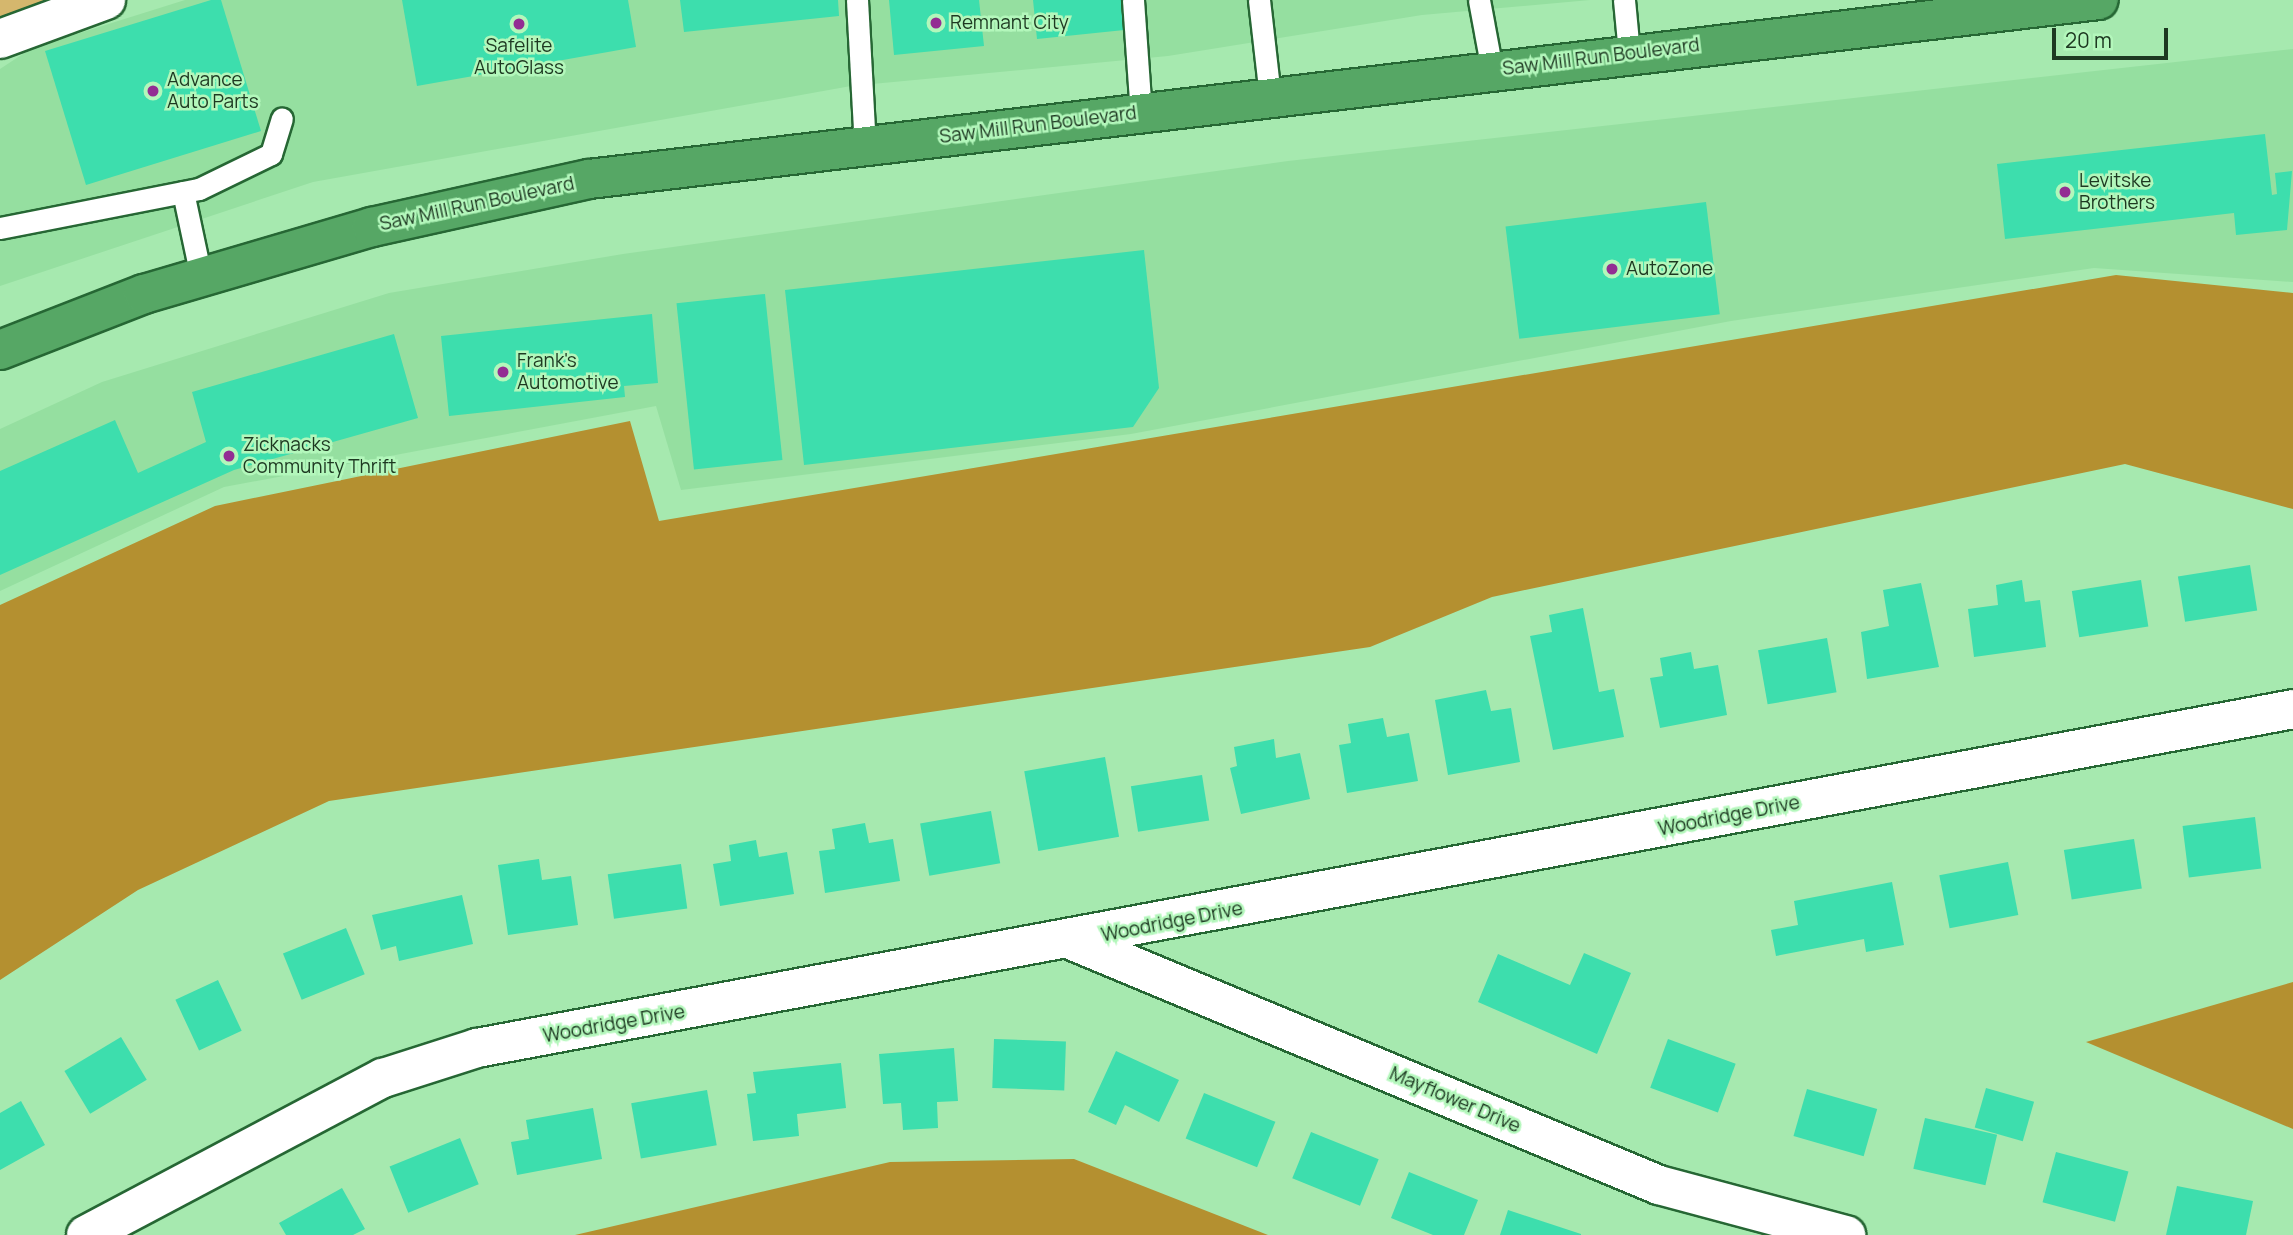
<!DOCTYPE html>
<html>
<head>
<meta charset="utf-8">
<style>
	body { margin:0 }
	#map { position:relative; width:2293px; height:1235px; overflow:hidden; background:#a6e9af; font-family:Manrope,sans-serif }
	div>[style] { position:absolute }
	.built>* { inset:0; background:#95dfa0 }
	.green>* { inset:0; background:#d5b76d }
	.forest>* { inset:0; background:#b49030 }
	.building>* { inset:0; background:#3ddead; transform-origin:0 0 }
	.roads { filter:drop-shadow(2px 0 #266734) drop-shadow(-2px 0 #266734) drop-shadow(0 2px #266734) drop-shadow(0 -2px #266734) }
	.lane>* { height:21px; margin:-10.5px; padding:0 10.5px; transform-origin:10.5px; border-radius:10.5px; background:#fff }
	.street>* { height:38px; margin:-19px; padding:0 19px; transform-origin:19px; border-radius:19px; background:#fff }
	.highway>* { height:38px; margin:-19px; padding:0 19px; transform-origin:19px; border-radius:19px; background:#56a765 }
	.dots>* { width:19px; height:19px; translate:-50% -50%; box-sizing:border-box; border:4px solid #b3f7bb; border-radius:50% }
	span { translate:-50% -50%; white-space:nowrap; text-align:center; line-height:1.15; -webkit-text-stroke:5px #b3f7bb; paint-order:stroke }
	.poi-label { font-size:19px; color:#1d3821 }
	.left { translate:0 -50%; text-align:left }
	.street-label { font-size:19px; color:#1d3821 }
	.scale { position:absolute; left:2052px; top:28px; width:116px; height:32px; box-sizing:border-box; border:4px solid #1d3821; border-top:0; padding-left:9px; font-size:21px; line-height:24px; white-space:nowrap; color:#1d3821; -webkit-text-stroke:5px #b3f7bb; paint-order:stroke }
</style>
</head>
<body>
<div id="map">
	<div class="built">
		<i style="clip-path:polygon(185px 0,1590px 0,1422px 15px,1168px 56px,851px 86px,313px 182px,0 286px,0 69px,32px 48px)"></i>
		<i style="clip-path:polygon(2293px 49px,2293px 282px,2094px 268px,1731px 321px,1131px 434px,681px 490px,656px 406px,224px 487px,0 591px,0 429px,102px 382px,389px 293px,623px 254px,1288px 161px)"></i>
	</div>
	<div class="green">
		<i style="clip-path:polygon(0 0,56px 0,0 20px)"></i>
	</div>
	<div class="forest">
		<i style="clip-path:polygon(2116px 275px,2293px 293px,2293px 509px,2125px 464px,1492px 597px,1370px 647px,329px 801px,138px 890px,0 980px,0 605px,215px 506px,630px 421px,659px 521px)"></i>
		<i style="clip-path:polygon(2293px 982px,2293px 1129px,2086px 1042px)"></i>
		<i style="clip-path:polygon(1074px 1159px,1268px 1235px,575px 1235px,890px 1162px)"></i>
	</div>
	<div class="building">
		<i style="clip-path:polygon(211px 0,221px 0,261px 131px,86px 185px,45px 51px)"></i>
		<i style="clip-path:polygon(402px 0,628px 0,636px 47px,417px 86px)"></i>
		<i style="clip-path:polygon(680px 0,838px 0,839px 16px,684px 32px)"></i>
		<i style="clip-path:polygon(889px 0,979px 0,984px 46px,894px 55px)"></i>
		<i style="clip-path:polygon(1033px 0,1131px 0,1134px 29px,1037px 39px)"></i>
		<i style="clip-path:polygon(2265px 134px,2272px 195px,2277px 194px,2275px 173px,2292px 171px,2287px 230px,2236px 235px,2234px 213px,2005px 239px,1997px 164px)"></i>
		<i style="left:1706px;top:202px;width:113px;height:202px;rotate:83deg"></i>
		<i style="clip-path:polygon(1144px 250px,1159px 388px,1133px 427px,804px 465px,785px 290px)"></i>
		<i style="left:765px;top:294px;width:167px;height:89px;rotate:84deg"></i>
		<i style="clip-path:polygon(652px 314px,658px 383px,624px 386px,625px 397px,449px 416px,441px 336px)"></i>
		<i style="clip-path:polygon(394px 334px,418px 418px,234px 470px,0 575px,0 471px,115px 420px,138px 473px,206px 442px,192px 392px)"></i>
		<i style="left:2250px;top:565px;width:46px;height:73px;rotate:81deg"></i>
		<i style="clip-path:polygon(2022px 580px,2025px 602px,2040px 600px,2046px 647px,1974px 657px,1968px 609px,1998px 605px,1996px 585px)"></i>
		<i style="left:2141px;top:580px;width:47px;height:70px;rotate:81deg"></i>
		<i style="clip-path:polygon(1921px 583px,1939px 667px,1867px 679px,1861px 632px,1889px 626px,1883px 590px)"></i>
		<i style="clip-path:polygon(1583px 608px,1599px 692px,1614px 689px,1624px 737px,1553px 750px,1530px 636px,1552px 632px,1549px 615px)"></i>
		<i style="left:1827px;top:638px;width:55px;height:70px;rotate:80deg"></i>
		<i style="clip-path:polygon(1691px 652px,1694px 669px,1718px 665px,1727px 715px,1660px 728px,1650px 678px,1663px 676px,1660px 658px)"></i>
		<i style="clip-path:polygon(1486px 690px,1491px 711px,1511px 708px,1520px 762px,1448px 775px,1435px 700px)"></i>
		<i style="clip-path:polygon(1383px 718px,1387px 737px,1409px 733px,1418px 781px,1347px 793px,1339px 745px,1351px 743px,1348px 724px)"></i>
		<i style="clip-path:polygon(1274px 739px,1276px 758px,1300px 753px,1310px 799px,1241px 814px,1230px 768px,1237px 766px,1234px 747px)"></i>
		<i style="left:1105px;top:757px;width:81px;height:82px;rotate:80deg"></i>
		<i style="left:1202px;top:775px;width:46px;height:72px;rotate:81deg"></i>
		<i style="left:991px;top:811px;width:53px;height:72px;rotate:80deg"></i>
		<i style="left:2255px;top:817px;width:52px;height:73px;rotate:83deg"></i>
		<i style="clip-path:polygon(865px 823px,869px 843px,893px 839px,900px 881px,825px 893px,819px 851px,835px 849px,832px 829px)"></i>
		<i style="left:2134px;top:839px;width:50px;height:71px;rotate:81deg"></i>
		<i style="clip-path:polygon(756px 840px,759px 857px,787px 852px,794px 894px,720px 906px,713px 864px,731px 861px,729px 845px)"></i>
		<i style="clip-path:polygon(539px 859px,542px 880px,571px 876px,578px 925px,508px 935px,498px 865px)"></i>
		<i style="left:2008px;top:862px;width:54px;height:70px;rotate:79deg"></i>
		<i style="left:681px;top:864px;width:45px;height:74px;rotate:82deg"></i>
		<i style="clip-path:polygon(1892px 882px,1904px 945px,1866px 952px,1864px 939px,1776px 956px,1771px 930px,1798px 925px,1794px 901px)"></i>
		<i style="clip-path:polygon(462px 895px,473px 944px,399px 961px,396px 946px,381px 950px,372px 915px)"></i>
		<i style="left:346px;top:928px;width:50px;height:68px;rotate:68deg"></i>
		<i style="clip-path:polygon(1584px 953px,1631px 973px,1597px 1054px,1478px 1002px,1498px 954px,1570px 985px)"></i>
		<i style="left:218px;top:980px;width:56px;height:47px;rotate:65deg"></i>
		<i style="left:121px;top:1037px;width:50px;height:66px;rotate:59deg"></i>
		<i style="left:994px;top:1039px;width:72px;height:49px;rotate:2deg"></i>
		<i style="left:1668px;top:1039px;width:72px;height:52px;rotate:20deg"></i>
		<i style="clip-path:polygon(954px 1048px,958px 1101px,937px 1102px,938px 1128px,903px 1130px,901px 1103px,883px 1104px,879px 1054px)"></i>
		<i style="clip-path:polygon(1116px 1051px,1179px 1080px,1159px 1122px,1125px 1105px,1116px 1125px,1088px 1112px)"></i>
		<i style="clip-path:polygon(841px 1063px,846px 1108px,797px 1114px,799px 1136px,753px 1141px,747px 1094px,756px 1093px,753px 1072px)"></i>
		<i style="left:1986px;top:1088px;width:50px;height:41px;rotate:16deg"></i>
		<i style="left:1807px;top:1089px;width:73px;height:49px;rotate:16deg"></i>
		<i style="left:707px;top:1090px;width:56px;height:77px;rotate:80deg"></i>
		<i style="left:1204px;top:1093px;width:77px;height:49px;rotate:22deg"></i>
		<i style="clip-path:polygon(21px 1101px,45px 1145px,0 1170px,0 1113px)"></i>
		<i style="clip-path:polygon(593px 1108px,602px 1159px,517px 1175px,511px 1142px,529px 1139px,526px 1120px)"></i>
		<i style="left:1925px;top:1118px;width:74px;height:52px;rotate:13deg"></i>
		<i style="left:1311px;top:1132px;width:73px;height:50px;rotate:22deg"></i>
		<i style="left:460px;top:1138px;width:50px;height:76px;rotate:68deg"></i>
		<i style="left:2056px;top:1152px;width:75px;height:52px;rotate:15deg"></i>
		<i style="clip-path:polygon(1409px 1172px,1478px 1200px,1464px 1235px,1433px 1235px,1391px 1218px)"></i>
		<i style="clip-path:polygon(2177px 1186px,2253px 1201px,2246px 1235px,2166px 1235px)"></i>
		<i style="clip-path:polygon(342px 1188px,365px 1229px,353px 1235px,286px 1235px,279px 1223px)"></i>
		<i style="clip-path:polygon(1508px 1210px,1581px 1234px,1581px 1235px,1500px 1235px)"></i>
	</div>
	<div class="roads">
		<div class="lane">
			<i style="left:857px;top:0;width:146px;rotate:86.9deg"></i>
			<i style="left:1133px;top:0;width:113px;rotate:86deg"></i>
			<i style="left:1259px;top:0;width:98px;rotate:83.5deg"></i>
			<i style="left:1479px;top:0;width:71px;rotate:79.5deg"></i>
			<i style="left:1624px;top:0;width:53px;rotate:84.6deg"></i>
			<i style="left:183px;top:192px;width:87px;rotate:78deg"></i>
			<i style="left:0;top:228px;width:203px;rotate:-11.1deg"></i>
			<i style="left:199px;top:189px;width:80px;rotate:-25.9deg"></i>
			<i style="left:271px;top:154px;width:37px;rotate:-73deg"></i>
		</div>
		<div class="street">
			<i style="left:0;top:39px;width:113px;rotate:-20.2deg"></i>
			<i style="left:1073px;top:941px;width:635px;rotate:22.61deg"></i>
			<i style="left:1659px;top:1185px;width:194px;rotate:15deg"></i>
			<i style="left:86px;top:1235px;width:336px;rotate:-27.9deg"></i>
			<i style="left:383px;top:1078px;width:99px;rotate:-17.7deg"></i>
			<i style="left:477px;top:1048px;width:1847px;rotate:-10.57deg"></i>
		</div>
		<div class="highway">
			<i style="left:0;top:350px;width:155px;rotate:-21.3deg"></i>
			<i style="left:144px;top:294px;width:238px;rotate:-16.4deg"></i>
			<i style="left:372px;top:227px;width:222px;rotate:-12.5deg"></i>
			<i style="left:589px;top:179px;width:1520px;rotate:-6.76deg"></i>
		</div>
	</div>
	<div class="dots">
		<i style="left:936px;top:23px;background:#932d93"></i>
		<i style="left:519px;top:24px;background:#932d93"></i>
		<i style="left:153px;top:91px;background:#932d93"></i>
		<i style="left:2065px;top:192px;background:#932d93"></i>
		<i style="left:1612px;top:269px;background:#932d93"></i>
		<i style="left:503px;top:372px;background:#932d93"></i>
		<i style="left:229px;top:456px;background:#932d93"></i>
	</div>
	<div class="poi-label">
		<span class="left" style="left:950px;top:23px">Remnant City</span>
		<span style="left:519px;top:57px">Safelite<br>AutoGlass</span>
		<span class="left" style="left:167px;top:91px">Advance<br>Auto Parts</span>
		<span class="left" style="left:2079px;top:192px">Levitske<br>Brothers</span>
		<span class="left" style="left:1626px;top:269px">AutoZone</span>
		<span class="left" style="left:517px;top:372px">Frank's<br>Automotive</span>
		<span class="left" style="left:243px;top:456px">Zicknacks<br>Community Thrift</span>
	</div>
	<div class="street-label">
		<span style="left:1601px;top:57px;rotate:-7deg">Saw Mill Run Boulevard</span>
		<span style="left:1038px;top:125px;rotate:-7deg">Saw Mill Run Boulevard</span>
		<span style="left:477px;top:204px;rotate:-12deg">Saw Mill Run Boulevard</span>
		<span style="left:1729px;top:816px;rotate:-11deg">Woodridge Drive</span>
		<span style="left:1172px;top:922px;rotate:-11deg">Woodridge Drive</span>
		<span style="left:614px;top:1024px;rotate:-10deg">Woodridge Drive</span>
		<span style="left:1455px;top:1100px;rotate:23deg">Mayflower Drive</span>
	</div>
	<div class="scale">20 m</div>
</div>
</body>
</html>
